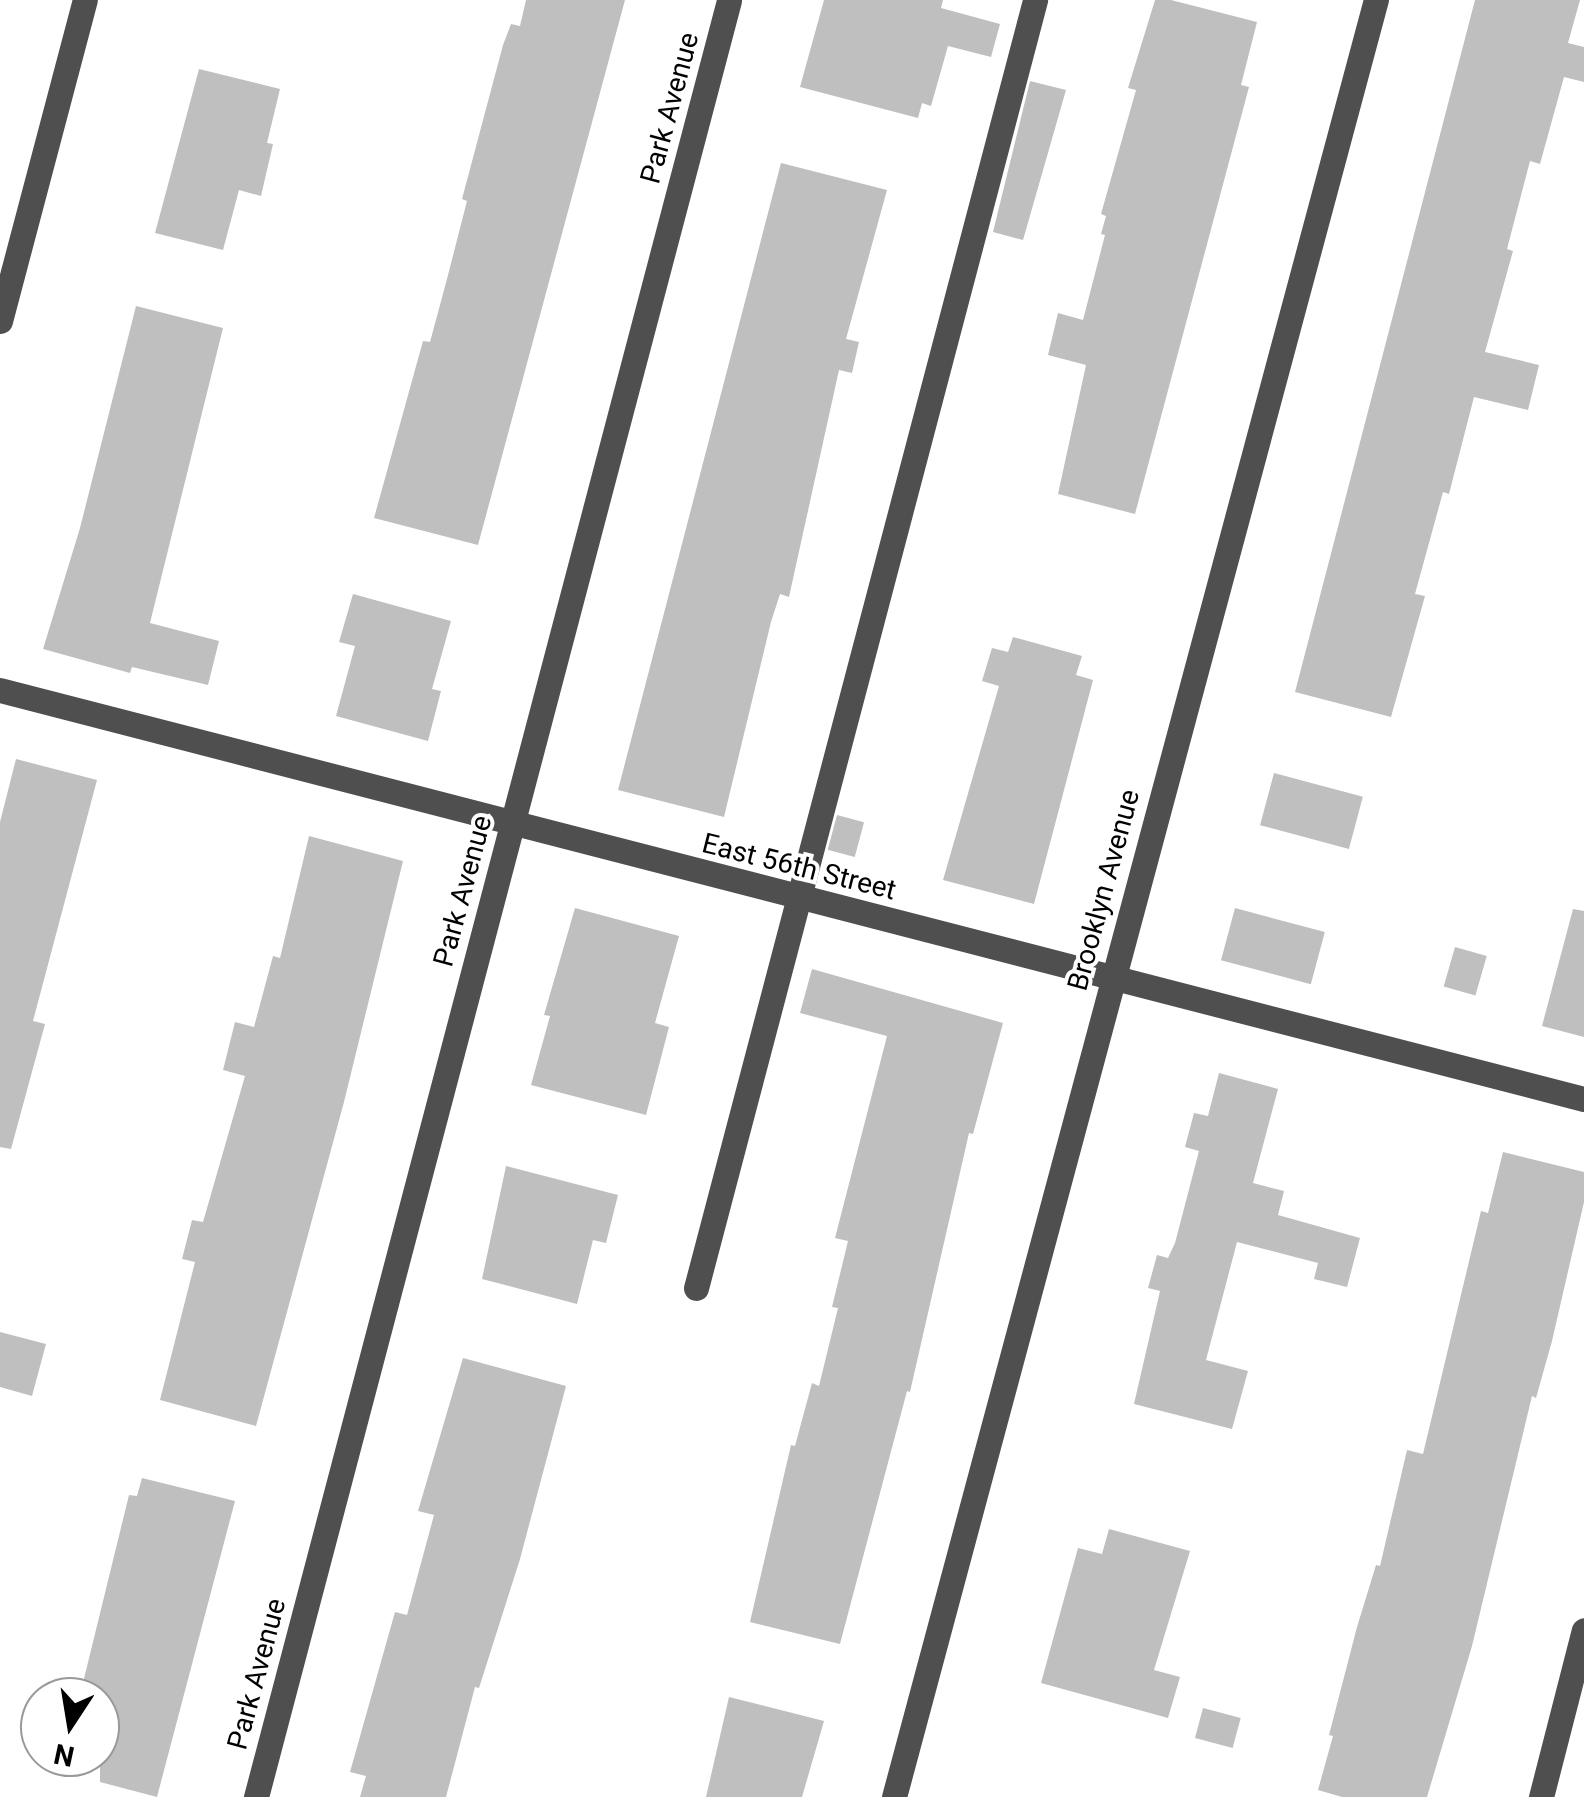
<!DOCTYPE html>
<html>
<head>
<meta charset="utf-8">
<style>
	body { margin:0 }
	#map { position:relative; width:1584px; height:1797px; overflow:hidden; background:#fff; font-family:Roboto,sans-serif }
	div>[style] { position:absolute }
	.building>* { inset:0; background:#bfbfbf; transform-origin:0 0 }
	.minor>* { height:25px; margin:-12.5px; padding:0 12.5px; transform-origin:12.5px; border-radius:12.5px; background:#4f4f4f }
	span { translate:-50% -50%; white-space:nowrap; text-align:center; line-height:1.15; -webkit-text-stroke:8px #fff; paint-order:stroke }
	.street-label { font-size:28px; color:#000 }
	.north { position:absolute; left:20px; top:1677px; width:100px; height:100px; box-sizing:border-box; background:#fff; border:2px solid #999; border-radius:50%; rotate:192deg; font-size:28px; font-weight:700; line-height:40px; text-align:center; color:#000 }
	.north::after { content:''; display:block; margin:auto; width:35px; height:45px; background:#000; clip-path:polygon(50% 0,100% 100%,50% 72%,0 100%) }
</style>
</head>
<body>
<div id="map">
	<div class="building">
		<i style="clip-path:polygon(526px 0,625px 0,478px 545px,374px 518px,423px 341px,430px 342px,447px 279px,467px 201px,462px 199px,503px 45px,511px 24px,520px 26px)"></i>
		<i style="clip-path:polygon(824px 0,943px 0,941px 8px,1000px 24px,991px 57px,948px 46px,931px 106px,922px 103px,918px 118px,800px 87px)"></i>
		<i style="clip-path:polygon(1155px 0,1171px 0,1257px 22px,1241px 85px,1249px 87px,1135px 514px,1058px 494px,1086px 365px,1048px 355px,1058px 313px,1083px 320px,1105px 235px,1101px 234px,1106px 216px,1101px 214px,1136px 90px,1128px 88px)"></i>
		<i style="clip-path:polygon(1475px 0,1580px 0,1568px 43px,1584px 47px,1584px 82px,1564px 77px,1540px 164px,1530px 161px,1507px 249px,1513px 251px,1485px 352px,1539px 365px,1528px 410px,1474px 397px,1449px 494px,1443px 492px,1415px 594px,1425px 596px,1391px 717px,1295px 692px)"></i>
		<i style="clip-path:polygon(199px 69px,280px 89px,267px 143px,273px 144px,261px 196px,239px 190px,223px 250px,155px 233px)"></i>
		<i style="clip-path:polygon(1030px 81px,1066px 90px,1023px 240px,993px 232px)"></i>
		<i style="clip-path:polygon(781px 163px,887px 190px,846px 339px,859px 342px,852px 373px,839px 370px,789px 597px,780px 594px,771px 622px,724px 817px,618px 790px)"></i>
		<i style="clip-path:polygon(136px 306px,223px 328px,150px 623px,219px 641px,208px 685px,132px 667px,130px 673px,43px 649px,80px 528px)"></i>
		<i style="clip-path:polygon(353px 594px,451px 621px,432px 689px,441px 691px,428px 741px,336px 716px,355px 646px,339px 642px)"></i>
		<i style="clip-path:polygon(1013px 637px,1082px 656px,1076px 675px,1093px 680px,1034px 904px,943px 880px,999px 686px,982px 681px,992px 648px,1008px 652px)"></i>
		<i style="clip-path:polygon(16px 759px,97px 780px,33px 1021px,45px 1024px,11px 1149px,0 1147px,0 822px)"></i>
		<i style="left:1274px;top:773px;width:92px;height:54px;rotate:15deg"></i>
		<i style="left:837px;top:815px;width:28px;height:36px;rotate:15deg"></i>
		<i style="clip-path:polygon(309px 836px,403px 861px,344px 1102px,256px 1426px,160px 1400px,195px 1262px,182px 1259px,192px 1220px,203px 1222px,245px 1076px,223px 1070px,235px 1022px,254px 1027px,273px 956px,280px 958px)"></i>
		<i style="clip-path:polygon(575px 908px,679px 936px,655px 1023px,669px 1027px,646px 1115px,531px 1085px,550px 1016px,544px 1015px)"></i>
		<i style="left:1235px;top:908px;width:93px;height:54px;rotate:15deg"></i>
		<i style="clip-path:polygon(1573px 909px,1584px 911px,1584px 1037px,1542px 1026px)"></i>
		<i style="left:1455px;top:947px;width:33px;height:41px;rotate:16deg"></i>
		<i style="clip-path:polygon(812px 969px,1003px 1023px,973px 1134px,969px 1133px,910px 1392px,907px 1391px,840px 1644px,750px 1622px,791px 1445px,795px 1446px,812px 1383px,819px 1386px,838px 1308px,832px 1307px,848px 1241px,835px 1238px,887px 1036px,800px 1013px)"></i>
		<i style="clip-path:polygon(1219px 1073px,1278px 1089px,1253px 1183px,1284px 1191px,1278px 1215px,1360px 1238px,1347px 1287px,1314px 1279px,1318px 1263px,1237px 1242px,1206px 1360px,1248px 1371px,1232px 1429px,1134px 1404px,1160px 1291px,1148px 1288px,1157px 1255px,1168px 1258px,1175px 1243px,1199px 1151px,1185px 1147px,1194px 1113px,1208px 1116px)"></i>
		<i style="clip-path:polygon(1503px 1152px,1584px 1172px,1584px 1202px,1552px 1341px,1536px 1398px,1532px 1396px,1472px 1646px,1427px 1797px,1342px 1797px,1318px 1790px,1333px 1736px,1329px 1735px,1357px 1627px,1376px 1565px,1380px 1566px,1407px 1450px,1423px 1454px,1481px 1211px,1488px 1213px)"></i>
		<i style="clip-path:polygon(506px 1166px,618px 1195px,606px 1243px,593px 1240px,577px 1304px,482px 1279px)"></i>
		<i style="clip-path:polygon(0 1332px,46px 1344px,32px 1396px,0 1387px)"></i>
		<i style="clip-path:polygon(463px 1358px,566px 1386px,520px 1559px,479px 1688px,475px 1687px,446px 1797px,360px 1797px,366px 1776px,350px 1772px,395px 1612px,407px 1615px,434px 1515px,418px 1511px)"></i>
		<i style="clip-path:polygon(142px 1478px,235px 1501px,157px 1797px,100px 1782px,100px 1697px,80px 1695px,129px 1495px,137px 1496px)"></i>
		<i style="clip-path:polygon(1109px 1529px,1190px 1551px,1154px 1670px,1180px 1677px,1168px 1718px,1041px 1683px,1078px 1548px,1102px 1554px)"></i>
		<i style="clip-path:polygon(729px 1697px,824px 1721px,802px 1797px,706px 1797px)"></i>
		<i style="left:1203px;top:1708px;width:39px;height:31px;rotate:15deg"></i>
	</div>
	<div class="minor">
		<i style="left:0;top:321px;width:332px;rotate:-75.2deg"></i>
		<i style="left:0;top:690px;width:1636px;rotate:14.48deg"></i>
		<i style="left:696px;top:1288px;width:1332px;rotate:-75.25deg"></i>
		<i style="left:256px;top:1797px;width:1858px;rotate:-75.25deg"></i>
		<i style="left:894px;top:1797px;width:1861px;rotate:-74.99deg"></i>
		<i style="left:1541px;top:1797px;width:172px;rotate:-75.6deg"></i>
	</div>
	<div class="street-label">
		<span style="left:670px;top:108px;rotate:-75deg">Park Avenue</span>
		<span style="left:799px;top:867px;rotate:14deg">East 56th Street</span>
		<span style="left:1104px;top:890px;rotate:-75deg">Brooklyn Avenue</span>
		<span style="left:463px;top:891px;rotate:-75deg">Park Avenue</span>
		<span style="left:257px;top:1674px;rotate:-75deg">Park Avenue</span>
	</div>
	<div class="north">N</div>
</div>
</body>
</html>
